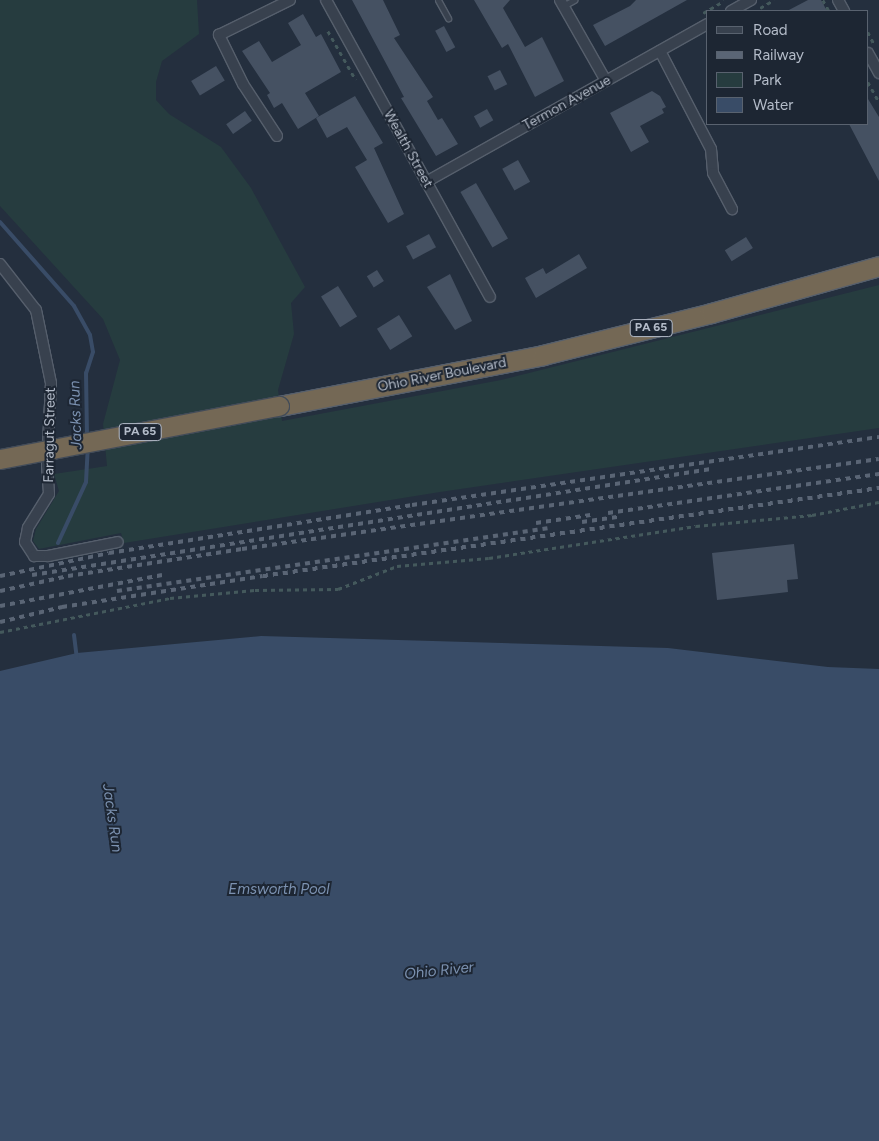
<!DOCTYPE html>
<html>
<head>
<meta charset="utf-8">
<style>
	body { margin:0 }
	#map { position:relative; width:879px; height:1141px; overflow:hidden; background:#242f3e; font-family:Figtree,sans-serif }
	div>[style] { position:absolute }
	.green>* { inset:0; background:#263c3f }
	.water>* { inset:0; background:#394c67 }
	.stream>* { height:4px; margin:-2px; padding:0 2px; transform-origin:2px; border-radius:2px; background:#394c67 }
	.building>* { inset:0; background:#455162; transform-origin:0 0 }
	.path>* { height:2.5px; margin-top:-1.25px; transform-origin:0; background:repeating-linear-gradient(90deg,#44595c 0 4px,transparent 0 8px) }
	.roads { filter:drop-shadow(1px 0 #565f6c) drop-shadow(-1px 0 #565f6c) drop-shadow(0 1px #565f6c) drop-shadow(0 -1px #565f6c) }
	.lane>* { height:5px; margin:-2.5px; padding:0 2.5px; transform-origin:2.5px; border-radius:2.5px; background:#38414e }
	.street>* { height:10px; margin:-5px; padding:0 5px; transform-origin:5px; border-radius:5px; background:#38414e }
	.highway>* { height:19px; margin:-9.5px; padding:0 9.5px; transform-origin:9.5px; border-radius:9.5px; background:#746855 }
	.rail>* { height:4px; margin-top:-2px; transform-origin:0; background:repeating-linear-gradient(90deg,#5a6575 0 5px,transparent 0 10px) }
	.bridges { filter:drop-shadow(1px 0 #434c59) drop-shadow(-1px 0 #434c59) drop-shadow(0 1px #434c59) drop-shadow(0 -1px #434c59) }
	.highway-bridge>* { height:19px; margin:-9.5px; padding:0 9.5px; transform-origin:9.5px; border-radius:9.5px; background:#746855 }
	span { translate:-50% -50%; white-space:nowrap; text-align:center; line-height:1.15; -webkit-text-stroke:4px #1d2633; paint-order:stroke }
	.shield-label span { padding:1px 4px; background:#1d2633; border:1px solid; border-radius:4px; -webkit-text-stroke-width:0 }
	.shield-label { font-size:12px; color:#b4bcc9; font-weight:700 }
	.street-label { font-size:14px; color:#b4bcc9 }
	.water-label { font-size:15px; color:#7c92b1; font-style:italic }
	.legend { position:absolute; left:706px; top:10px; width:162px; height:115px; box-sizing:border-box; background:#1d2633; border:1px solid #59626f; margin:0; padding:6px 9px; list-style:none; font-size:15px; color:#b4bcc9 }
	.legend li { display:flex; align-items:center; gap:10px; height:25px }
	.legend b { width:25px; border:1px solid #59626f }
</style>
</head>
<body>
<div id="map">
	<div class="green">
		<i style="clip-path:polygon(0 0,197px 0,199px 34px,162px 61px,156px 82px,156px 100px,169px 114px,221px 147px,251px 188px,305px 287px,291px 303px,294px 334px,278px 390px,282px 421px,501px 380px,879px 285px,879px 428px,440px 492px,124px 543px,121px 533px,39px 549px,33px 541px,36px 529px,59px 491px,54px 474px,107px 466px,103px 424px,120px 360px,103px 319px,0 206px)"></i>
	</div>
	<div class="water">
		<i style="clip-path:polygon(261px 636px,668px 648px,828px 667px,879px 669px,879px 1141px,0 1141px,0 671px,77px 653px)"></i>
	</div>
	<div class="stream">
		<i style="left:0;top:222px;width:112px;rotate:48.6deg"></i>
		<i style="left:74px;top:306px;width:33px;rotate:61deg"></i>
		<i style="left:90px;top:335px;width:17px;rotate:80deg"></i>
		<i style="left:93px;top:352px;width:22px;rotate:108deg"></i>
		<i style="left:86px;top:373px;width:64px;rotate:89.1deg"></i>
		<i style="left:58px;top:543px;width:67px;rotate:-65.3deg"></i>
		<i style="left:86px;top:482px;width:33px;rotate:-87deg"></i>
		<i style="left:74px;top:635px;width:23px;rotate:83deg"></i>
	</div>
	<div class="building">
		<i style="clip-path:polygon(352px 0,383px 0,400px 35px,394px 38px,433px 97px,427px 101px,438px 120px,442px 118px,458px 144px,436px 156px,401px 98px,404px 97px)"></i>
		<i style="clip-path:polygon(474px 0,510px 0,503px 8px,525px 47px,542px 37px,564px 81px,535px 97px,508px 44px,502px 48px)"></i>
		<i style="clip-path:polygon(636px 0,687px 0,605px 46px,593px 25px,630px 6px)"></i>
		<i style="clip-path:polygon(808px 0,821px 0,827px 11px,787px 11px)"></i>
		<i style="clip-path:polygon(303px 14px,316px 37px,321px 34px,341px 72px,305px 93px,319px 116px,298px 129px,282px 103px,274px 108px,267px 95px,270px 93px,242px 51px,259px 41px,272px 62px,301px 45px,288px 23px)"></i>
		<i style="left:444px;top:26px;width:24px;height:10px;rotate:62deg"></i>
		<i style="left:216px;top:66px;width:17px;height:29px;rotate:59deg"></i>
		<i style="left:500px;top:70px;width:16px;height:14px;rotate:63deg"></i>
		<i style="clip-path:polygon(652px 91px,660px 96px,666px 107px,662px 109px,664px 113px,640px 126px,649px 142px,631px 152px,610px 113px)"></i>
		<i style="clip-path:polygon(355px 96px,383px 143px,374px 148px,404px 214px,388px 223px,355px 167px,367px 160px,347px 127px,327px 138px,316px 118px)"></i>
		<i style="clip-path:polygon(868px 99px,879px 117px,879px 181px,849px 124px,868px 124px)"></i>
		<i style="left:487px;top:109px;width:13px;height:15px;rotate:61deg"></i>
		<i style="left:245px;top:111px;width:12px;height:23px;rotate:55deg"></i>
		<i style="left:518px;top:160px;width:25px;height:18px;rotate:61deg"></i>
		<i style="left:476px;top:183px;width:64px;height:18px;rotate:60deg"></i>
		<i style="left:429px;top:234px;width:15px;height:26px;rotate:62deg"></i>
		<i style="left:746px;top:237px;width:13px;height:25px;rotate:58deg"></i>
		<i style="clip-path:polygon(579px 254px,587px 268px,536px 298px,525px 278px,543px 268px,546px 274px)"></i>
		<i style="left:377px;top:270px;width:13px;height:12px;rotate:58deg"></i>
		<i style="clip-path:polygon(450px 274px,472px 321px,455px 330px,427px 287px)"></i>
		<i style="left:338px;top:286px;width:36px;height:20px;rotate:58deg"></i>
		<i style="left:399px;top:315px;width:25px;height:26px;rotate:58deg"></i>
		<i style="clip-path:polygon(794px 544px,798px 579px,787px 580px,788px 592px,717px 600px,712px 553px)"></i>
	</div>
	<div class="path">
		<i style="left:823px;top:0;width:13px;rotate:61deg"></i>
		<i style="left:760px;top:8px;width:16px;rotate:-30deg"></i>
		<i style="left:703px;top:13px;width:24px;rotate:-30deg"></i>
		<i style="left:328px;top:31px;width:56px;rotate:60.3deg"></i>
		<i style="left:868px;top:32px;width:13px;rotate:63deg"></i>
		<i style="left:868px;top:82px;width:23px;rotate:61deg"></i>
		<i style="left:0;top:632px;width:173px;rotate:-11.3deg"></i>
		<i style="left:170px;top:598px;width:85px;rotate:-5.4deg"></i>
		<i style="left:255px;top:590px;width:83px;rotate:-0.7deg"></i>
		<i style="left:338px;top:589px;width:63px;rotate:-21.3deg"></i>
		<i style="left:397px;top:566px;width:92px;rotate:-5deg"></i>
		<i style="left:489px;top:558px;width:209px;rotate:-8.8deg"></i>
		<i style="left:696px;top:526px;width:117px;rotate:-5.4deg"></i>
		<i style="left:812px;top:515px;width:68px;rotate:-11deg"></i>
	</div>
	<div class="roads">
		<div class="lane">
			<i style="left:438px;top:0;width:21px;rotate:61deg"></i>
			<i style="left:563px;top:6px;width:13px;rotate:-29deg"></i>
		</div>
		<div class="street">
			<i style="left:326px;top:0;width:339px;rotate:61.1deg"></i>
			<i style="left:560px;top:0;width:93px;rotate:60.4deg"></i>
			<i style="left:838px;top:0;width:13px;rotate:61deg"></i>
			<i style="left:731px;top:11px;width:23px;rotate:-29deg"></i>
			<i style="left:660px;top:51px;width:110px;rotate:62.5deg"></i>
			<i style="left:711px;top:149px;width:24px;rotate:85deg"></i>
			<i style="left:713px;top:173px;width:41px;rotate:62.2deg"></i>
			<i style="left:868px;top:53px;width:23px;rotate:61deg"></i>
			<i style="left:277px;top:136px;width:62px;rotate:-123.2deg"></i>
			<i style="left:243px;top:84px;width:55px;rotate:-116.1deg"></i>
			<i style="left:219px;top:35px;width:79px;rotate:-26.2deg"></i>
			<i style="left:426px;top:182px;width:323px;rotate:-29.3deg"></i>
			<i style="left:0;top:264px;width:58px;rotate:52deg"></i>
			<i style="left:36px;top:310px;width:75px;rotate:78.4deg"></i>
			<i style="left:51px;top:383px;width:82px;rotate:92.8deg"></i>
			<i style="left:47px;top:465px;width:29px;rotate:86deg"></i>
			<i style="left:49px;top:494px;width:40px;rotate:122deg"></i>
			<i style="left:28px;top:528px;width:14px;rotate:102deg"></i>
			<i style="left:25px;top:542px;width:17px;rotate:57deg"></i>
			<i style="left:34px;top:556px;width:14px"></i>
			<i style="left:48px;top:556px;width:71px;rotate:-11.3deg"></i>
		</div>
		<div class="highway">
			<i style="left:279px;top:406px;width:269px;rotate:-10.9deg"></i>
			<i style="left:543px;top:355px;width:173px;rotate:-14deg"></i>
			<i style="left:711px;top:313px;width:174px;rotate:-15.6deg"></i>
		</div>
	</div>
	<div class="rail">
		<i style="left:608px;top:513px;width:274px;rotate:-8.2deg"></i>
		<i style="left:582px;top:522px;width:37px;rotate:-8deg"></i>
		<i style="left:536px;top:523px;width:55px;rotate:-8.4deg"></i>
		<i style="left:32px;top:575px;width:687px;rotate:-8.87deg"></i>
		<i style="left:0;top:576px;width:111px;rotate:-11.9deg"></i>
		<i style="left:109px;top:553px;width:307px;rotate:-9deg"></i>
		<i style="left:412px;top:505px;width:472px;rotate:-8.3deg"></i>
		<i style="left:0;top:591px;width:70px;rotate:-12.4deg"></i>
		<i style="left:68px;top:576px;width:176px;rotate:-8.8deg"></i>
		<i style="left:242px;top:549px;width:643px;rotate:-8.04deg"></i>
		<i style="left:117px;top:591px;width:435px;rotate:-8.3deg"></i>
		<i style="left:0;top:606px;width:165px;rotate:-10.8deg"></i>
		<i style="left:0;top:622px;width:64px;rotate:-13.6deg"></i>
		<i style="left:62px;top:607px;width:203px;rotate:-8.8deg"></i>
		<i style="left:263px;top:576px;width:622px;rotate:-8.13deg"></i>
	</div>
	<div class="bridges">
		<div class="highway-bridge">
			<i style="left:0;top:459px;width:284px;rotate:-10.8deg"></i>
		</div>
	</div>
	<div class="shield-label">
		<span style="left:651px;top:328px">PA 65</span>
		<span style="left:140px;top:432px">PA 65</span>
	</div>
	<div class="street-label">
		<span style="left:567px;top:103px;rotate:-29deg">Termon Avenue</span>
		<span style="left:408px;top:149px;rotate:61deg">Wealth Street</span>
		<span style="left:442px;top:375px;rotate:-11deg">Ohio River Boulevard</span>
		<span style="left:50px;top:435px;rotate:-89deg">Farragut Street</span>
	</div>
	<div class="water-label">
		<span style="left:76px;top:415px;rotate:-92deg">Jacks Run</span>
		<span style="left:112px;top:818px;rotate:82deg">Jacks Run</span>
		<span style="left:279px;top:890px">Emsworth Pool</span>
		<span style="left:439px;top:971px;rotate:-6deg">Ohio River</span>
	</div>
	<ul class="legend">
	<li><b style="height:6px;background:#38414e"></b>Road</li>
	<li><b style="height:6px;background:#5a6575"></b>Railway</li>
	<li><b style="height:14px;background:#263c3f"></b>Park</li>
	<li><b style="height:14px;background:#394c67"></b>Water</li>
	</ul>
</div>
</body>
</html>
